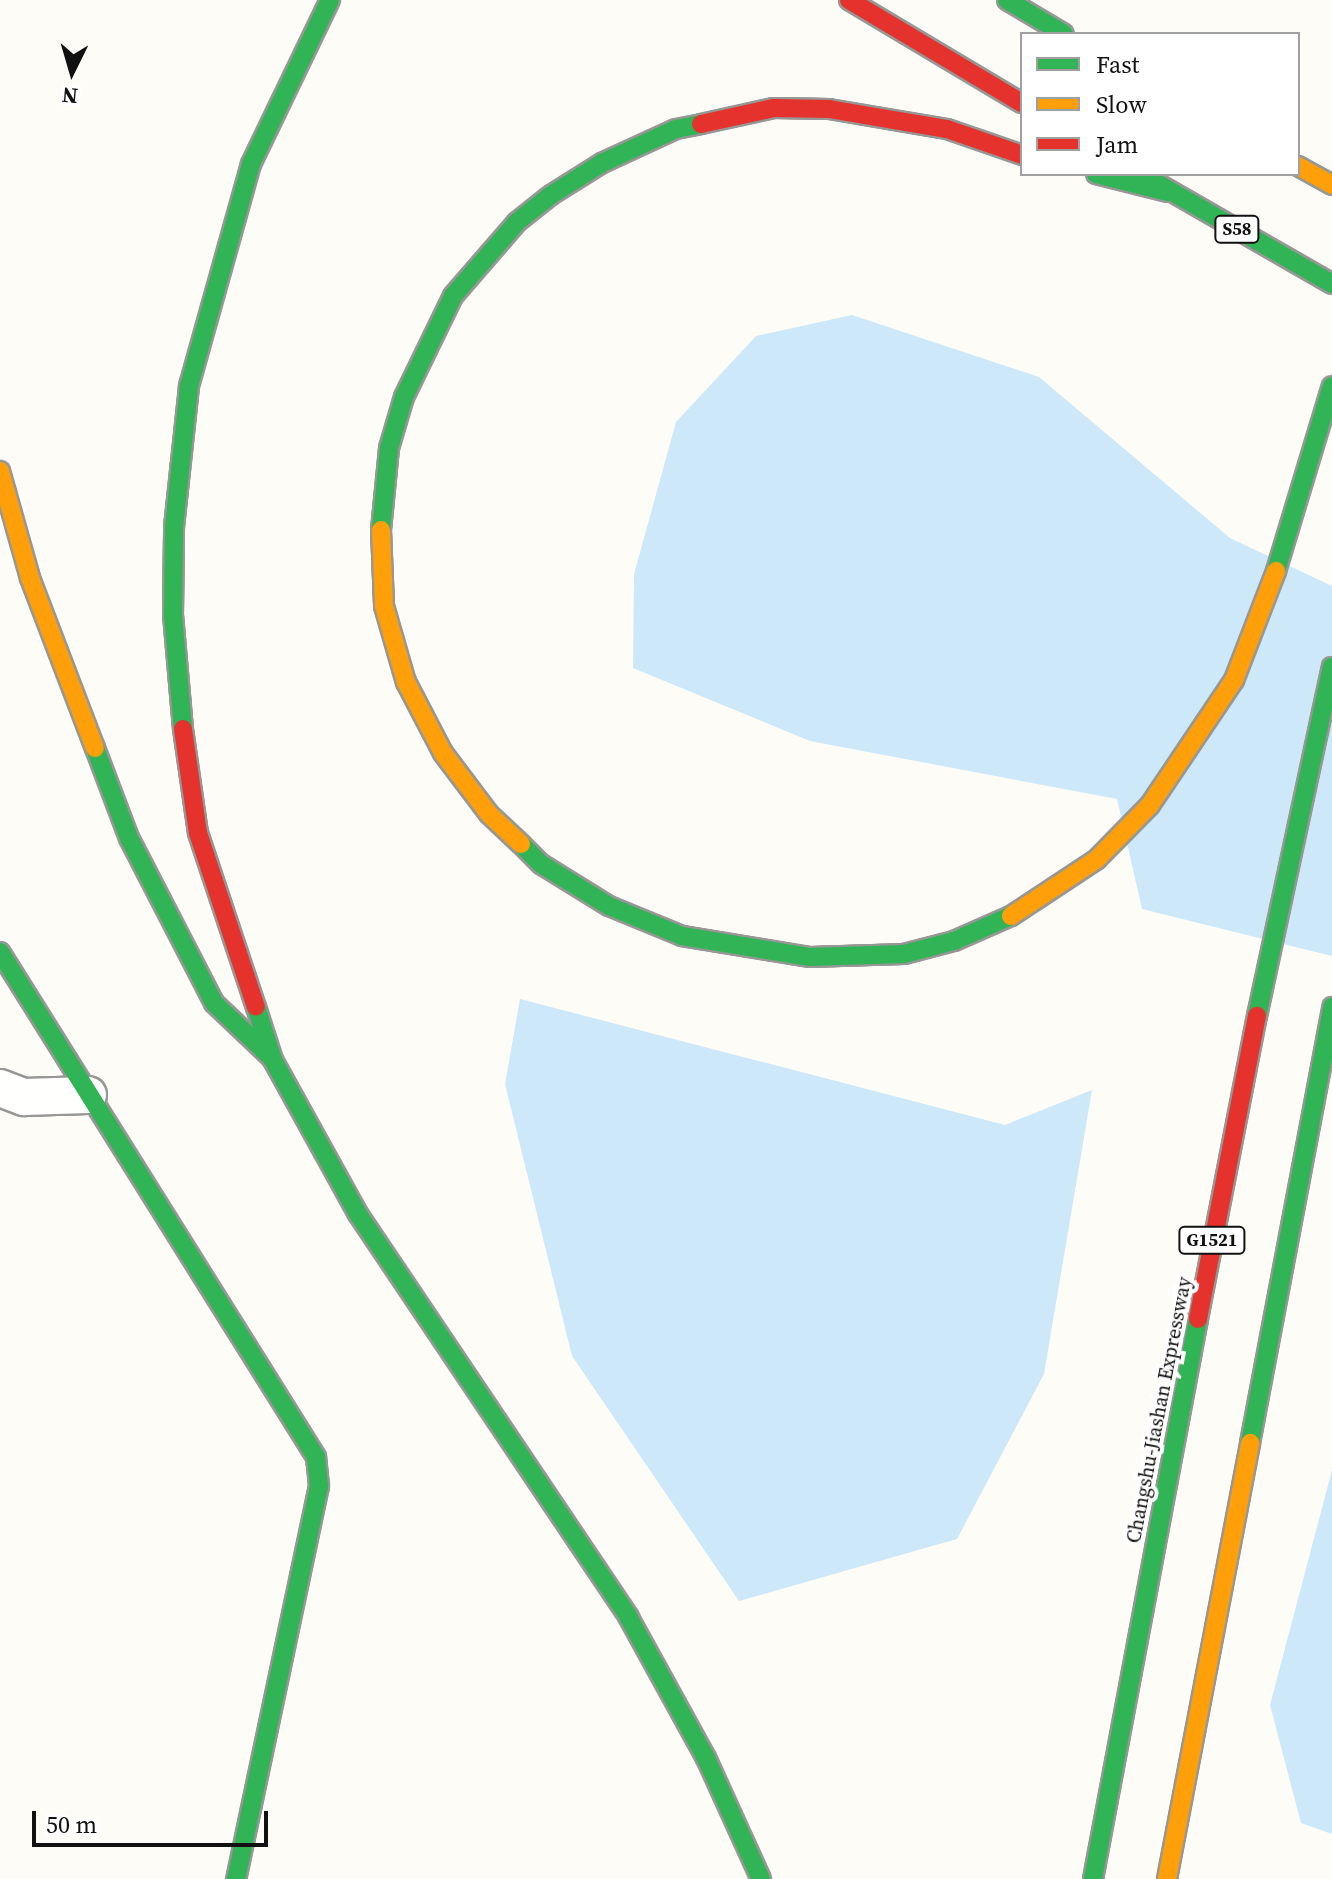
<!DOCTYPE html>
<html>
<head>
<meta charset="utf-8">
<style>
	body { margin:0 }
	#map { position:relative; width:1332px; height:1879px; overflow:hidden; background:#fdfcf7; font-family:"Source Serif 4",serif }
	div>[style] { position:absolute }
	.water>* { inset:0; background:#cde8f8 }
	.roads { filter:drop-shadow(2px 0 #979795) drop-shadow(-2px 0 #979795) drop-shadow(0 2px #979795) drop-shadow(0 -2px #979795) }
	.street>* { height:36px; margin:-18px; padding:0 18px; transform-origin:18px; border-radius:18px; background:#fffffe }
	.fast>* { height:18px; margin:-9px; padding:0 9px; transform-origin:9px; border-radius:9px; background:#30b455 }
	.slow>* { height:18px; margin:-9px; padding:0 9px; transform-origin:9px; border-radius:9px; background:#ff9f0a }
	.jam>* { height:18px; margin:-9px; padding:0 9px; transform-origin:9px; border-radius:9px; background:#e5322d }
	span { translate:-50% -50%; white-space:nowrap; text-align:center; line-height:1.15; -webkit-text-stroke:8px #fff; paint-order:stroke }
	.shield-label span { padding:2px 6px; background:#fff; border:2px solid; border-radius:6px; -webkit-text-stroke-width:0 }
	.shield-label { font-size:18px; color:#111; font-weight:700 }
	.street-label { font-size:20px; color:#111 }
	.legend { position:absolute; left:1020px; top:32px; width:280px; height:144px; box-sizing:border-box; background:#fff; border:2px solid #a0a0a0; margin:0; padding:10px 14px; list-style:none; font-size:24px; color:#111 }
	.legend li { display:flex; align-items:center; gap:16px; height:40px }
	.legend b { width:40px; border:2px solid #a0a0a0 }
	.north { position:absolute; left:32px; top:32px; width:80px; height:80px; -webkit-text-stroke:6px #fff; paint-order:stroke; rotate:185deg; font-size:22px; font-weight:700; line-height:32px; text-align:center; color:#111 }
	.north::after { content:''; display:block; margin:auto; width:28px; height:36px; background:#111; clip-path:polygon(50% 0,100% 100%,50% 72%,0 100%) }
	.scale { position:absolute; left:32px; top:1811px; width:236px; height:36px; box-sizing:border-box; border:4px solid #111; border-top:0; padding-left:10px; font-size:24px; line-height:28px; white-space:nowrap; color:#111; -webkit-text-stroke:6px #fff; paint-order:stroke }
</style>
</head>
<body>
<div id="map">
	<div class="water">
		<i style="clip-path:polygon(852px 315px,1039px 377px,1230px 538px,1332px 586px,1332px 956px,1142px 909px,1117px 799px,810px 741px,633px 668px,634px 574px,676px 422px,756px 336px)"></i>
		<i style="clip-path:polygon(520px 999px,1005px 1125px,1092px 1090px,1044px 1374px,957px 1539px,739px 1601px,572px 1356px,505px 1084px)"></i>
		<i style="clip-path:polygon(1332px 1470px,1332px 1834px,1301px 1823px,1270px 1705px)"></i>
	</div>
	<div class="roads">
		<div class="street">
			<i style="left:0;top:1088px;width:26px;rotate:21deg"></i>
			<i style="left:24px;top:1097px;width:64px;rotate:-1.8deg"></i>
		</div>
		<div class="fast">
			<i style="left:1007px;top:0;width:66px;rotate:30.8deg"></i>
			<i style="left:1096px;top:174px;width:74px;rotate:14deg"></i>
			<i style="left:1141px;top:174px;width:220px;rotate:29.9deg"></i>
			<i style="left:381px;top:530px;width:82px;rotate:-84.4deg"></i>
			<i style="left:389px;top:448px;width:53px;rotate:-73.6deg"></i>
			<i style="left:404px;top:397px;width:112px;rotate:-64.1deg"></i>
			<i style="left:453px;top:296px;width:98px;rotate:-49.1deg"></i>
			<i style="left:517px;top:222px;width:43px;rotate:-38.5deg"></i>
			<i style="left:551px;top:195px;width:60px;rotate:-32.1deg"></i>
			<i style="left:602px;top:163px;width:81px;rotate:-24.7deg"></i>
			<i style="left:676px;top:129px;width:25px;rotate:-11deg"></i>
			<i style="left:1276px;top:571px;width:193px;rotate:-73.2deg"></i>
			<i style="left:183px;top:729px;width:114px;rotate:-95deg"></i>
			<i style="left:173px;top:615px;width:88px;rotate:-89.3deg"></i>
			<i style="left:174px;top:527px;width:142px;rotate:-83.9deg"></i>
			<i style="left:189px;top:386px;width:230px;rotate:-74.4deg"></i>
			<i style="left:251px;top:164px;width:182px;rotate:-64.3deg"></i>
			<i style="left:95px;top:748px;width:96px;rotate:69.3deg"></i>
			<i style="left:129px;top:838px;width:186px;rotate:62.7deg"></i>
			<i style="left:214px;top:1003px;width:79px;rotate:43.5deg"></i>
			<i style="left:521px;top:844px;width:28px;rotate:45deg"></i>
			<i style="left:541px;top:864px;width:80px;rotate:31.7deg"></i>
			<i style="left:609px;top:906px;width:79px;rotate:22.3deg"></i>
			<i style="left:682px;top:936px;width:130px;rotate:9.3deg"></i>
			<i style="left:810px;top:957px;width:94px;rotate:-1.8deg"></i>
			<i style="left:904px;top:954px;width:52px;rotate:-14.6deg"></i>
			<i style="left:954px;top:941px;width:62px;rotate:-23.7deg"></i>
			<i style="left:0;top:952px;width:596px;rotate:57.96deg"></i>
			<i style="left:316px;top:1457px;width:29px;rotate:84deg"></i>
			<i style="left:319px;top:1486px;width:402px;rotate:101.9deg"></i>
			<i style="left:256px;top:1007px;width:56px;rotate:72.2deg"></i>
			<i style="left:273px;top:1060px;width:176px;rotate:61.1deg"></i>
			<i style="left:358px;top:1214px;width:486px;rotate:56.1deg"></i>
			<i style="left:629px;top:1618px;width:160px;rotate:61.2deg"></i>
			<i style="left:706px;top:1758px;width:133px;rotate:65.6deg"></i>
			<i style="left:1257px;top:1016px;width:357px;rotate:-77.9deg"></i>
			<i style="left:1250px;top:1443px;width:444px;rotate:-79.3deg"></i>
			<i style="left:1093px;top:1879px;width:570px;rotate:-79.38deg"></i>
		</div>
		<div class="slow">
			<i style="left:1298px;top:166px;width:39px;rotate:29deg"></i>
			<i style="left:0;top:471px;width:111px;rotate:74.3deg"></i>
			<i style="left:30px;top:578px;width:182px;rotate:69.1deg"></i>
			<i style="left:381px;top:530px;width:76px;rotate:87.7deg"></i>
			<i style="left:384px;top:606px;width:79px;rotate:73.9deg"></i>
			<i style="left:406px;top:682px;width:80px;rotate:62.5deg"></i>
			<i style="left:443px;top:753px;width:76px;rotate:53deg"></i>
			<i style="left:489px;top:814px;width:44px;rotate:43.2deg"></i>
			<i style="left:1011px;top:916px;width:102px;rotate:-33.4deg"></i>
			<i style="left:1096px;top:860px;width:77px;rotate:-45.5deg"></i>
			<i style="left:1150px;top:805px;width:151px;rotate:-56.1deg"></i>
			<i style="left:1234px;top:680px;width:117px;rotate:-68.9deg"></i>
			<i style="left:1167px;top:1879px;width:444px;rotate:-79.2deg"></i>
		</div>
		<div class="jam">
			<i style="left:849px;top:0;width:201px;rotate:30.8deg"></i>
			<i style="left:701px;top:124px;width:75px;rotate:-12.4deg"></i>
			<i style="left:774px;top:108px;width:55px;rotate:1deg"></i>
			<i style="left:829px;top:109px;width:120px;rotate:9.6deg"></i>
			<i style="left:947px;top:129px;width:79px;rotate:19.1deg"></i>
			<i style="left:183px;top:729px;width:105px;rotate:81.8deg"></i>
			<i style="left:198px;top:833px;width:183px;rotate:71.6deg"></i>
			<i style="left:1198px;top:1319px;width:309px;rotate:-79deg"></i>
		</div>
	</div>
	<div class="shield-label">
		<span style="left:1237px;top:229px">S58</span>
		<span style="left:1212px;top:1240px">G1521</span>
	</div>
	<div class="street-label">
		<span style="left:1159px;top:1410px;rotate:-79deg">Changshu-Jiashan Expressway</span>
	</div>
	<ul class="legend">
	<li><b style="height:10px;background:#30b455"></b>Fast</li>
	<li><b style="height:10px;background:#ff9f0a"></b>Slow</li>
	<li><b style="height:10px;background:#e5322d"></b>Jam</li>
	</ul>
	<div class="north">N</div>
	<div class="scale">50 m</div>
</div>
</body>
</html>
